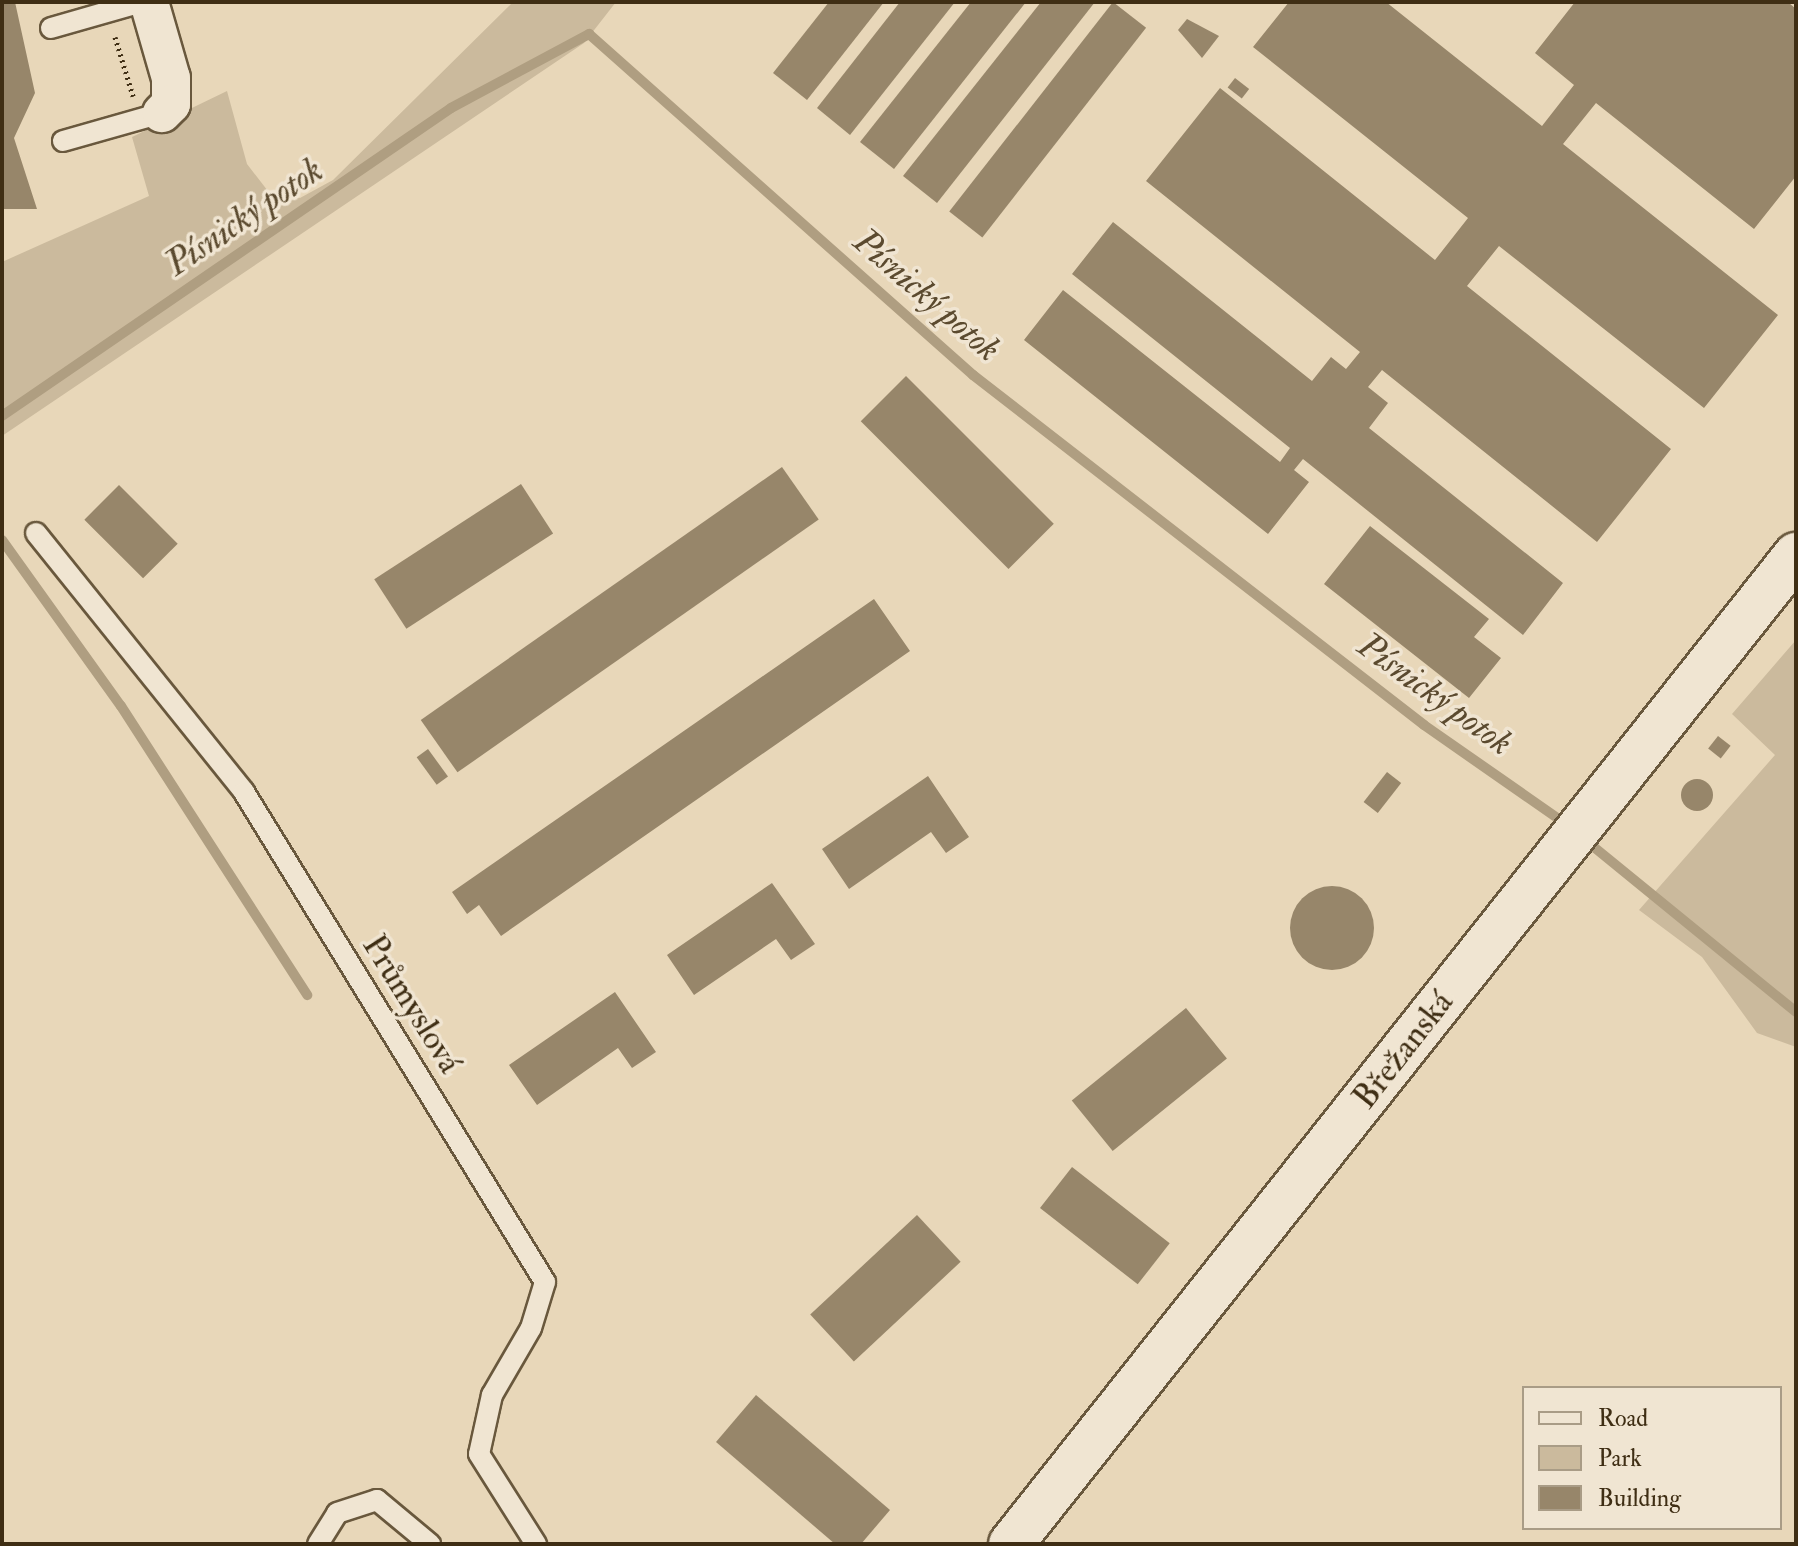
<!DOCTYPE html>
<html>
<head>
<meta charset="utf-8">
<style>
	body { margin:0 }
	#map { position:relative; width:1798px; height:1546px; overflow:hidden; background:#e8d7b9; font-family:"IM FELL Double Pica",serif }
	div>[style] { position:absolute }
	.green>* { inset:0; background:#cbba9d }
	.stream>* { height:10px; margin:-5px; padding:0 5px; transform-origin:5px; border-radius:5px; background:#af9e81 }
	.building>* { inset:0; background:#97866a; transform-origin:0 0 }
	.round { border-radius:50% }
	.path>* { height:5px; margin-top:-2.5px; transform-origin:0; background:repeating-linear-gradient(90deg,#3f2e14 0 2px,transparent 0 6px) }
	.roads { filter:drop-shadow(2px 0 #69583d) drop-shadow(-2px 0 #69583d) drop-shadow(0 2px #69583d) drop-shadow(0 -2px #69583d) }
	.lane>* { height:20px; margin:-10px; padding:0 10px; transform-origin:10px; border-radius:10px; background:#f0e5d2 }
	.street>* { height:38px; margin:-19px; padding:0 19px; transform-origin:19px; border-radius:19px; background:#f0e5d2 }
	.secondary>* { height:44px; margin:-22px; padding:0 22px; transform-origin:22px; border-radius:22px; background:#f0e5d2 }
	span { translate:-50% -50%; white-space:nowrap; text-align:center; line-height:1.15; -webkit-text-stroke:7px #f0e5d2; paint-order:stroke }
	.street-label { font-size:34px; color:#3f2e14 }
	.water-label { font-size:36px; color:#5b4a2f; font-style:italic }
	.frame { position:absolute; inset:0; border:4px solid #3f2e14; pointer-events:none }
	.legend { position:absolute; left:1522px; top:1386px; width:260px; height:144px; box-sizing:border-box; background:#f0e5d2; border:2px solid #a99c86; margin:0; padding:10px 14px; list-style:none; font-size:24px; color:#3f2e14 }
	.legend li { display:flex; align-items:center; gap:16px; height:40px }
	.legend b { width:40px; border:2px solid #a99c86 }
</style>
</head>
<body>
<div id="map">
	<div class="green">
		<i style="clip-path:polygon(513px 2px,616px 2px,584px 43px,2px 436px,2px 262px,149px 196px,132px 137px,227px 91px,247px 164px,271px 195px,300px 198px,333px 180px)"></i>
		<i style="clip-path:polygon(1796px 640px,1796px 1047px,1757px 1033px,1702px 957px,1639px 910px,1775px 755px,1732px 714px)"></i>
	</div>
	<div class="stream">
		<i style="left:2px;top:416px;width:544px;rotate:-34.45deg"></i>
		<i style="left:451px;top:108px;width:157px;rotate:-28.2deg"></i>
		<i style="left:589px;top:34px;width:514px;rotate:41.61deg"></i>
		<i style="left:973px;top:375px;width:571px;rotate:37.81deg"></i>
		<i style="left:1424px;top:725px;width:177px;rotate:34.9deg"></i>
		<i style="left:2px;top:540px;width:204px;rotate:54.4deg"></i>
		<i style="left:121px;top:706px;width:344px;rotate:57.2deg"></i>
		<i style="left:1584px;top:839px;width:274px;rotate:39.2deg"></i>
	</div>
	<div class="building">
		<i style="clip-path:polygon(2px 2px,15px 2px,35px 93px,14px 138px,37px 209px,2px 209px)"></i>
		<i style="clip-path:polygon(829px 2px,884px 2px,807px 100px,773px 73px)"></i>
		<i style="clip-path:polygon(900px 2px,955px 2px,850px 135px,817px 108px)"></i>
		<i style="clip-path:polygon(971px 2px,1026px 2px,894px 169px,860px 142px)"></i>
		<i style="clip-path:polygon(1041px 2px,1095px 2px,937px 203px,903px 176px)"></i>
		<i style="left:1113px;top:2px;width:42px;height:266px;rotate:38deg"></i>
		<i style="clip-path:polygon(1289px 2px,1386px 2px,1542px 126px,1574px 85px,1535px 53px,1575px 2px,1788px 2px,1796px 9px,1796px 176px,1754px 229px,1596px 103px,1563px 144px,1778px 315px,1704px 408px,1499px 246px,1467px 286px,1671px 449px,1597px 542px,1382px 370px,1368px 387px,1388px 403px,1369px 428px,1563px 583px,1523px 635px,1303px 459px,1294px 470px,1309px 482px,1268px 534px,1024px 340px,1063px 290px,1280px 462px,1290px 448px,1072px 274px,1113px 222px,1312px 381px,1331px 357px,1346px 369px,1360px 352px,1146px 181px,1220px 88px,1435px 260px,1468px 218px,1253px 47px)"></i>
		<i style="clip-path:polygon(1187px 19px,1219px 36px,1202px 58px,1178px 30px)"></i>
		<i style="left:1235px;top:78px;width:18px;height:12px;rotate:38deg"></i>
		<i style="left:906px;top:376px;width:209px;height:64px;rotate:45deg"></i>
		<i style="left:782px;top:467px;width:64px;height:441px;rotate:55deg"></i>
		<i style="left:521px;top:484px;width:59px;height:175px;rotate:57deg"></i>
		<i style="left:119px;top:485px;width:83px;height:49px;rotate:45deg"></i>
		<i style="clip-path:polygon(1370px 526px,1489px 619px,1474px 637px,1501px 658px,1469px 698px,1324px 584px)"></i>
		<i style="clip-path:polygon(874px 599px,910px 651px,501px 936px,479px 905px,467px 914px,452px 892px)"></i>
		<i style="left:1718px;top:736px;width:16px;height:16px;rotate:38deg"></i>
		<i style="left:428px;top:749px;width:34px;height:14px;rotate:54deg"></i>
		<i style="left:1387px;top:772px;width:18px;height:38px;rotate:38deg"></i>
		<i style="clip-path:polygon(928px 776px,969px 837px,946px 853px,931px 832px,849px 889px,822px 849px)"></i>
		<i class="round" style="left:1681px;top:779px;width:32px;height:32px"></i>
		<i style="clip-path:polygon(772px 883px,815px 944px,791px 960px,776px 939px,694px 995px,667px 955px)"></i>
		<i class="round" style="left:1290px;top:886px;width:84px;height:84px"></i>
		<i style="clip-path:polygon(615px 992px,656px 1052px,632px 1068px,618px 1048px,537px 1105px,509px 1065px)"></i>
		<i style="left:1186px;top:1008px;width:65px;height:147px;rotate:51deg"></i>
		<i style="left:1072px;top:1167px;width:124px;height:52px;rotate:38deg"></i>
		<i style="left:917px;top:1215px;width:64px;height:146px;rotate:47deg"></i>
		<i style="clip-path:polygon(756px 1395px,890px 1510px,861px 1544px,835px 1544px,716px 1442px)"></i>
	</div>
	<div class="path">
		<i style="left:115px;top:37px;width:62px;rotate:73deg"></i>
	</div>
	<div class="roads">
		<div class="lane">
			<i style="left:51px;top:28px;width:95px;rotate:-15.9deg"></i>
			<i style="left:63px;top:141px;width:103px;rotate:-15.8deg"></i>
			<i style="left:36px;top:533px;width:332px;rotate:51.2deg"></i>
			<i style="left:244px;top:792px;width:575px;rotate:58.44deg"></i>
			<i style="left:545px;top:1282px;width:48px;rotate:106.9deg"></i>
			<i style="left:531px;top:1328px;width:78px;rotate:120.2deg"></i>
			<i style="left:492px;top:1395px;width:60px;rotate:102.4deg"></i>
			<i style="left:479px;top:1454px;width:107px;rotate:57.7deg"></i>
			<i style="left:318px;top:1544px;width:36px;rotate:-58deg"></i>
			<i style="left:337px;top:1513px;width:42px;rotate:-18deg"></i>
			<i style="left:377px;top:1500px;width:69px;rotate:39.7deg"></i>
		</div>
		<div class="street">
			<i style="left:149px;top:2px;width:79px;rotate:73.9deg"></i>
			<i style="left:171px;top:78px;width:26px;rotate:90deg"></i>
			<i style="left:171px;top:104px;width:13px;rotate:135deg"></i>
		</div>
		<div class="secondary">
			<i style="left:1011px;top:1544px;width:1263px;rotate:-51.56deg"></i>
		</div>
	</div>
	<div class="street-label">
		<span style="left:412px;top:1004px;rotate:58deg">Průmyslová</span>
		<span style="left:1403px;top:1050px;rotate:-52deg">Břežanská</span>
	</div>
	<div class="water-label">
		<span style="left:244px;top:217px;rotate:-34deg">Písnický potok</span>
		<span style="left:927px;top:295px;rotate:41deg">Písnický potok</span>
		<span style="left:1435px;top:694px;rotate:36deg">Písnický potok</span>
	</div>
	<div class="frame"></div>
	<ul class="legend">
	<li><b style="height:10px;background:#f0e5d2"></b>Road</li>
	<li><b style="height:22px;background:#cbba9d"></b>Park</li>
	<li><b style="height:22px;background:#97866a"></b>Building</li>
	</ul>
</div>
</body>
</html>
